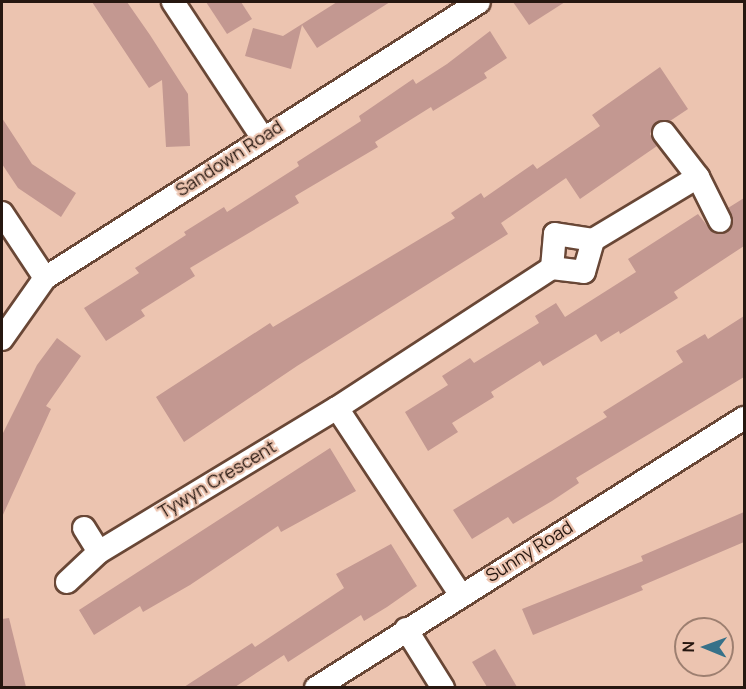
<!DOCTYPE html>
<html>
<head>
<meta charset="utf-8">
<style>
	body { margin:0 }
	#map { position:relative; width:746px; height:689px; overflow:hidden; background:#ecc4b0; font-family:Manrope,sans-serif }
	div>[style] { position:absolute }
	.building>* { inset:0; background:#c39891 }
	.roads { filter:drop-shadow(2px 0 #694736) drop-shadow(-2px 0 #694736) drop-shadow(0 2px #694736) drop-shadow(0 -2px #694736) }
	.street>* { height:22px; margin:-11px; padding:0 11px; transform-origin:11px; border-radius:11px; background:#fff }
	span { translate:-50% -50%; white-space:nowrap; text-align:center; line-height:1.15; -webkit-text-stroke:4.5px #ecc4b0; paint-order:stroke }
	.street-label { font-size:18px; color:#261710 }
	.frame { position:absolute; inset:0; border:3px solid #261710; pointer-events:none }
	.north { position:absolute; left:674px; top:617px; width:60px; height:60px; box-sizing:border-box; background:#ecc4b0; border:2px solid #9d7f70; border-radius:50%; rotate:271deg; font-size:16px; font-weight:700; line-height:24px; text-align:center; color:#261710 }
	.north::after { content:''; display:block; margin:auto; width:21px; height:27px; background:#377189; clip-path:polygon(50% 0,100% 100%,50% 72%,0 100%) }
</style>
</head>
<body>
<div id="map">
	<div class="building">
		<i style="clip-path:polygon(92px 2px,127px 2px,150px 35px,188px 94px,190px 146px,166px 147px,162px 80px,149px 88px)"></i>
		<i style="clip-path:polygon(206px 2px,241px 2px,252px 19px,227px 34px)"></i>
		<i style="clip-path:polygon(337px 2px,390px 2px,317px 48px,302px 25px,291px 69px,245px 56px,253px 28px,283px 36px)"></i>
		<i style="clip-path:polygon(513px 2px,565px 2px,529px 25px)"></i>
		<i style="clip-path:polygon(490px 31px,507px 58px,484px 73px,487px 78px,433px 111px,431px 107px,375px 142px,378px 147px,295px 196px,299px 203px,190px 268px,195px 276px,141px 310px,145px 316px,106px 341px,84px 308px,139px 273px,135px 268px,186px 235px,184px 232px,224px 207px,227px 212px,299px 166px,297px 162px,361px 121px,359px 116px,413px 79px,416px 84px,447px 64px)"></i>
		<i style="clip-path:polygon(660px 67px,688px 109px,670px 121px,655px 123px,650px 134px,657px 146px,580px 199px,566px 178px,501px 223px,508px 234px,297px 366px,184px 442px,156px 397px,270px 323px,273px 327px,455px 218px,451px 213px,481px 193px,484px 198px,533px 164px,537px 169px,600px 126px,592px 115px)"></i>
		<i style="clip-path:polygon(2px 118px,32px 164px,76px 193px,61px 217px,18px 188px,2px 164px)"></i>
		<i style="clip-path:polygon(744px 198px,744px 246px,674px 292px,678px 298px,620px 334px,619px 331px,601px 342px,596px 334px,543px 366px,540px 361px,491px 392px,494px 397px,452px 423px,458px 432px,428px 451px,405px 412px,448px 385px,442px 376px,470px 358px,474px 363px,539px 323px,535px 316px,556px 303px,565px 317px,636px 272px,628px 259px,698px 214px,713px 233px,727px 233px,733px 222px,728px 208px)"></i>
		<i style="clip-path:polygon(744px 316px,744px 377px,576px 478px,579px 483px,552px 501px,513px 524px,508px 517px,472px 539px,453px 510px,607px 417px,603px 412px,683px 362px,676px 351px,705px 334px,708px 339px)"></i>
		<i style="clip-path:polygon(57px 338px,81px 356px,46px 406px,51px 409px,2px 517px,2px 435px,37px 365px)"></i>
		<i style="clip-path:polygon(330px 448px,356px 491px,281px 532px,278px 526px,190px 585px,143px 612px,140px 606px,94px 635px,79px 610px)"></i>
		<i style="clip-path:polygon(744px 512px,744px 542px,641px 586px,643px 590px,533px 635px,522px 609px,643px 561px,641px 556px)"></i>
		<i style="clip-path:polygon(391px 544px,417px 586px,387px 607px,364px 621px,361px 615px,288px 662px,284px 655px,235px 687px,184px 687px,252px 643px,255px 647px,344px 588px,336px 574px)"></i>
		<i style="clip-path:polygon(9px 618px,26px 687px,2px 687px,2px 619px)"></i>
		<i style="clip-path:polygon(495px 649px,517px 687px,487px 687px,472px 662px)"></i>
	</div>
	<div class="roads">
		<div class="street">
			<i style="left:173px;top:2px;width:162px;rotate:56.6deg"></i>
			<i style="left:664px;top:133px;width:56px;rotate:52.3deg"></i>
			<i style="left:698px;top:177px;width:49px;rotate:63.4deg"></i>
			<i style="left:2px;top:213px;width:78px;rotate:56.5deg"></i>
			<i style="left:593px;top:240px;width:122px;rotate:-31deg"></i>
			<i style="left:552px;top:268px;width:34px;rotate:-85deg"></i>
			<i style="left:555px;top:234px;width:38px;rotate:9deg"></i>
			<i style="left:2px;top:339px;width:75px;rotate:-54.8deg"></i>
			<i style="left:45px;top:278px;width:514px;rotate:-32.45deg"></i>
			<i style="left:337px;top:408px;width:223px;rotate:56.5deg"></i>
			<i style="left:84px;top:528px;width:28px;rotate:58deg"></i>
			<i style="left:67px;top:582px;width:44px;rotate:-43.2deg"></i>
			<i style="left:99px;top:552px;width:278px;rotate:-31.2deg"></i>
			<i style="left:337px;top:408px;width:257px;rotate:-33.1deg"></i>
			<i style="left:552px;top:268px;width:32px;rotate:7deg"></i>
			<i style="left:584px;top:272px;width:33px;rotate:-74deg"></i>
			<i style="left:406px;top:629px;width:70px;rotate:57.9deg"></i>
			<i style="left:316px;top:688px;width:506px;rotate:-32.25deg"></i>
		</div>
	</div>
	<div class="street-label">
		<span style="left:229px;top:158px;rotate:-33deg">Sandown Road</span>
		<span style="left:217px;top:479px;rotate:-31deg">Tywyn Crescent</span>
		<span style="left:529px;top:551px;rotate:-32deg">Sunny Road</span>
	</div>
	<div class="frame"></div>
	<div class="north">N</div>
</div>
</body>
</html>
